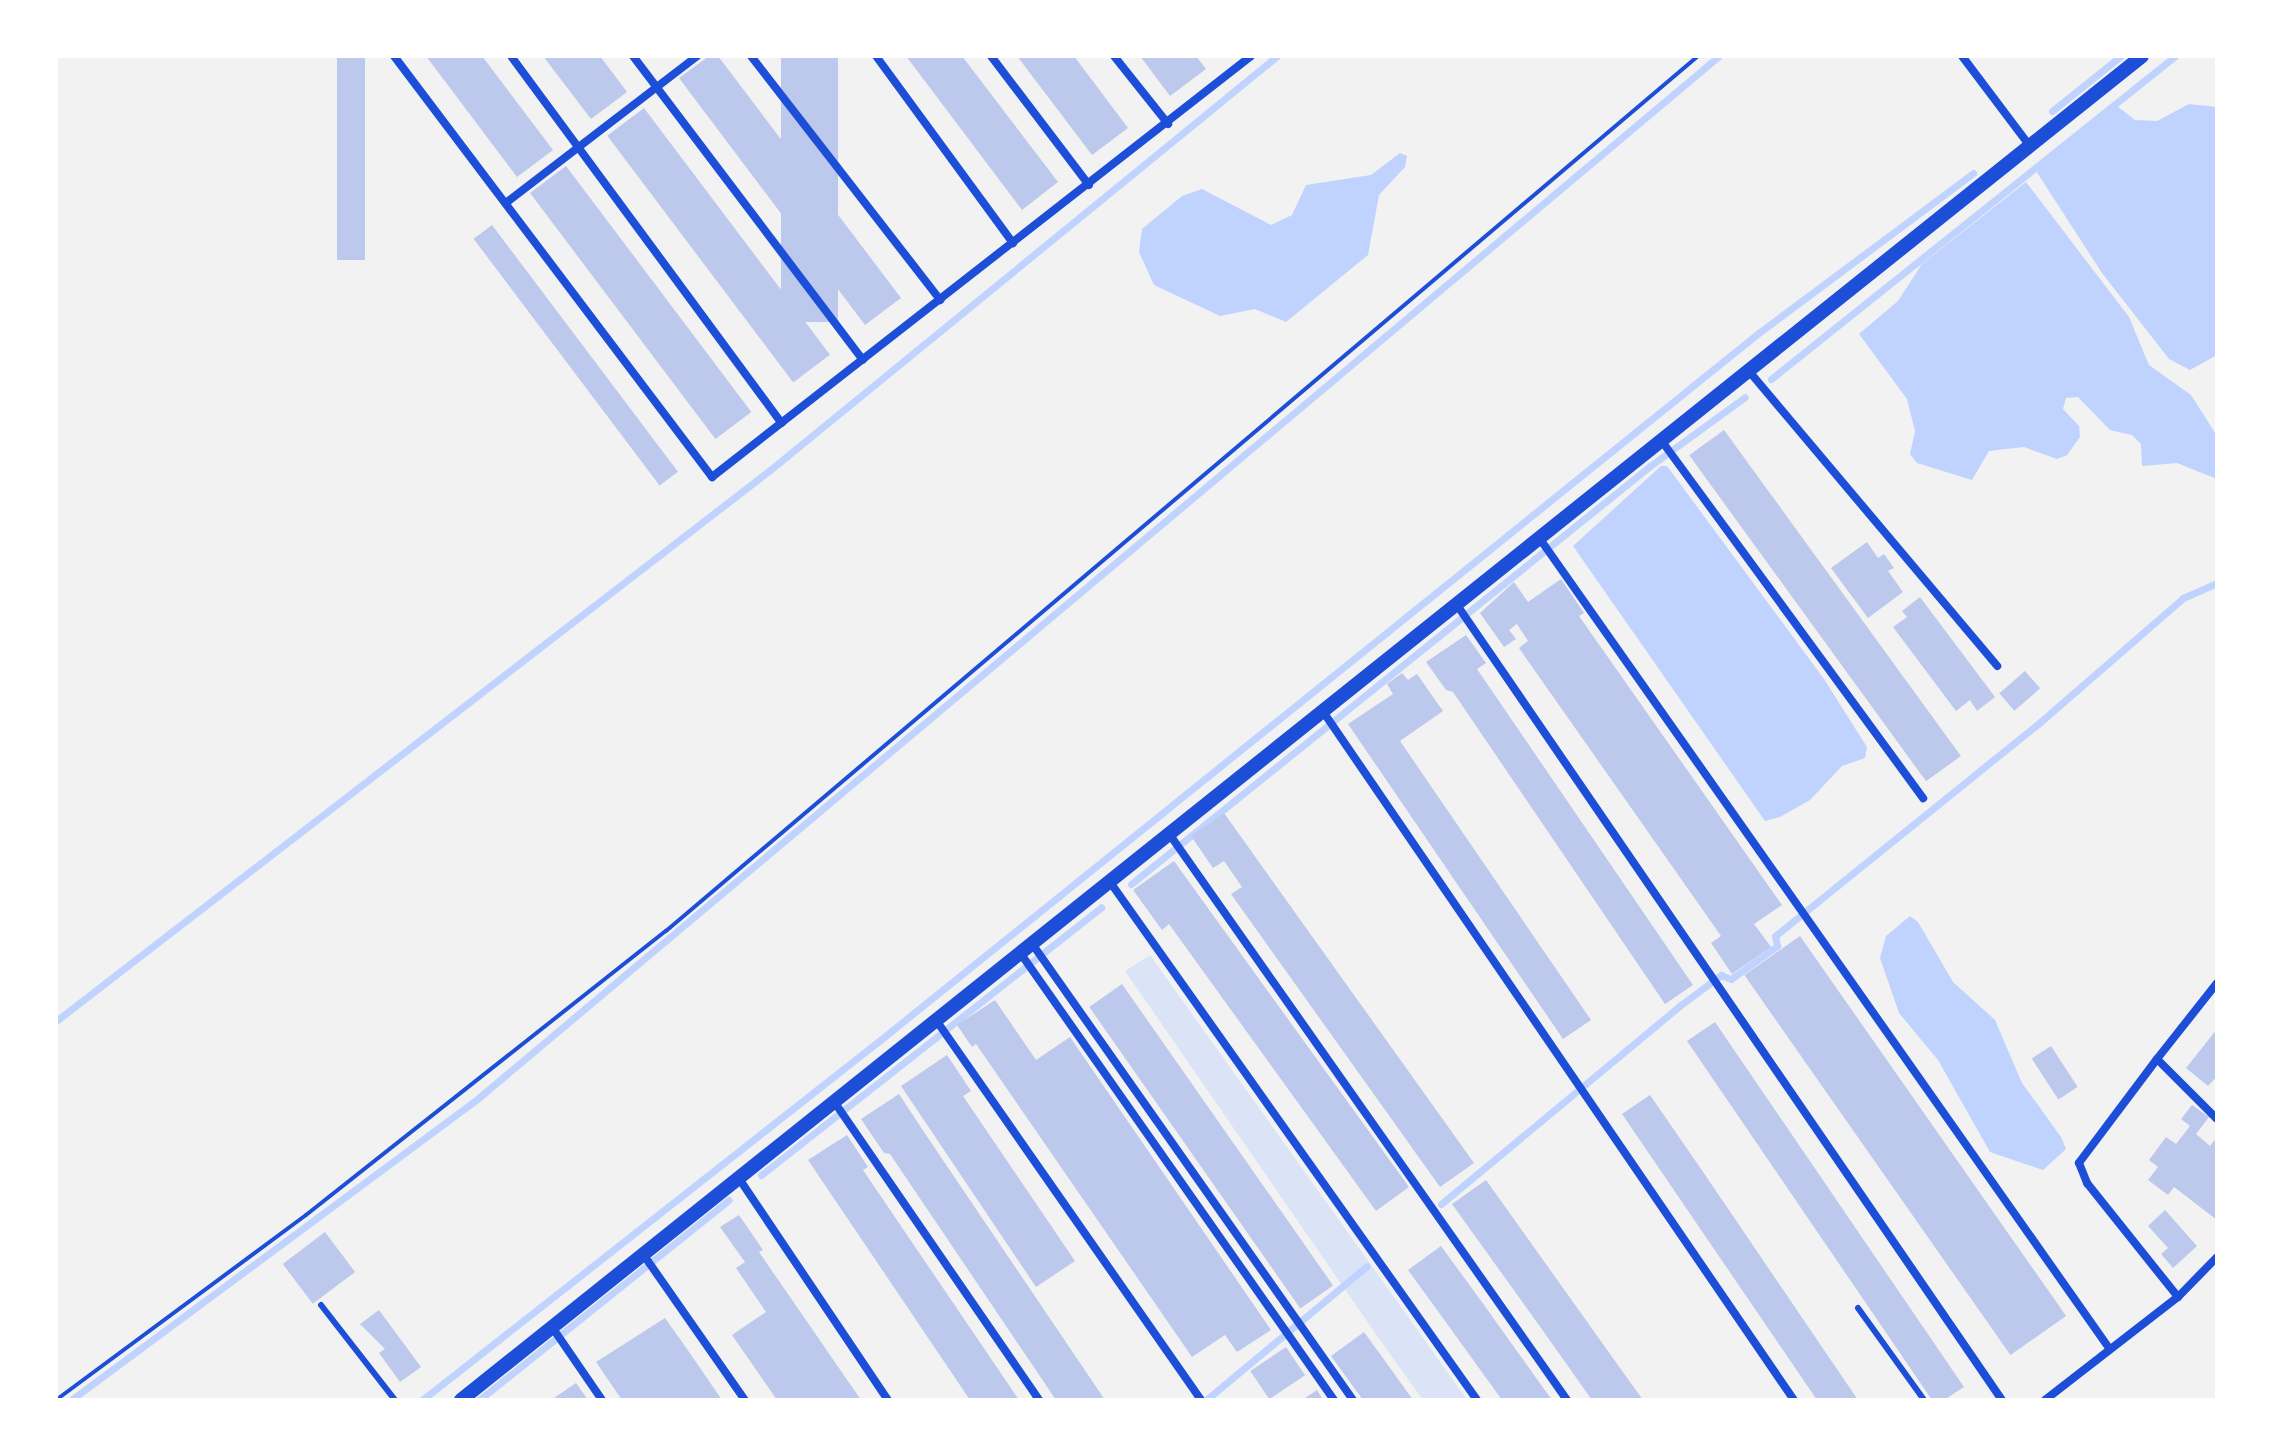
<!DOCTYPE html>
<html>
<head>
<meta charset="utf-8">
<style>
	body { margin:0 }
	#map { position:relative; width:2273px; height:1456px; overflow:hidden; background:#f2f2f2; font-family:Inter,sans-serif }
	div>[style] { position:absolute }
	.green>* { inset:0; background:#dbe4f7 }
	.water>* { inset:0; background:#bfd3fe }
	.stream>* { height:7px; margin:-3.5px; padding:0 3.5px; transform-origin:3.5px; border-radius:3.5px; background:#bfd3fe }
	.building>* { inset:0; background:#bdc9ec; transform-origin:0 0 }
	.path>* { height:4px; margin:-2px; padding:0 2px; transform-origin:2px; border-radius:2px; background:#1d4ed8 }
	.service>* { height:6px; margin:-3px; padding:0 3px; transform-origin:3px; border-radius:3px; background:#1d4ed8 }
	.minor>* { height:8px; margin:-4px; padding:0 4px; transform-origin:4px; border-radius:4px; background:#1d4ed8 }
	.tertiary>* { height:14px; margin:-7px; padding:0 7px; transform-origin:7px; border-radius:7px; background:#1d4ed8 }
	span { translate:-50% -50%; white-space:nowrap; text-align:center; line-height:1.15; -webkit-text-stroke:6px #fff; paint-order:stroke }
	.frame { position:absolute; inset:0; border:58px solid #fff; pointer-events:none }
</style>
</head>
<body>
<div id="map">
	<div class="green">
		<i style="clip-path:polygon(1150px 955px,1463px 1394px,1468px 1400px,1423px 1400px,1382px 1343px,1125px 971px)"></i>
	</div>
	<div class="water">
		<i style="clip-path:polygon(2189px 104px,2217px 107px,2217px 355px,2190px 370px,2169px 359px,2102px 273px,2036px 171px,2117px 106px,2135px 120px,2157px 121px)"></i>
		<i style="clip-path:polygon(1400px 153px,1407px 156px,1405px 167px,1379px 195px,1368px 255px,1286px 322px,1255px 309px,1220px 316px,1154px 285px,1139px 252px,1142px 229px,1182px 196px,1202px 189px,1271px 225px,1292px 215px,1306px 185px,1371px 175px)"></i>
		<i style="clip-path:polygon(2026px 182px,2129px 317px,2149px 365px,2191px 395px,2217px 436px,2217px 479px,2177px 463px,2142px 466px,2141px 444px,2132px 435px,2110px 430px,2078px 397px,2066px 398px,2063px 409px,2079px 426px,2080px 437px,2067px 455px,2057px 459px,2024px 447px,1989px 451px,1972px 480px,1917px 463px,1910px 454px,1915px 431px,1907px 399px,1859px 334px,1898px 301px,1922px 264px)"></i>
		<i style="clip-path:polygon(1661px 466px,1667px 466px,1824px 679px,1867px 747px,1865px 758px,1842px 766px,1810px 800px,1780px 817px,1765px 821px,1573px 546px)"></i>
		<i style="clip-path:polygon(1910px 916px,1918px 922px,1953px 982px,1995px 1020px,2022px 1083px,2061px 1137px,2066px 1149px,2043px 1170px,1990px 1152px,1938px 1060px,1899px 1013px,1880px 958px,1886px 936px)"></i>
	</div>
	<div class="stream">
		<i style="left:2052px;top:111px;width:88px;rotate:-38.6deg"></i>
		<i style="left:1771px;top:379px;width:517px;rotate:-38.64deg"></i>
		<i style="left:1131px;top:884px;width:666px;rotate:-38.85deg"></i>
		<i style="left:1650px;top:466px;width:117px;rotate:-36deg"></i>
		<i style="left:56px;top:1021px;width:902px;rotate:-37.66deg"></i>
		<i style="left:770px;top:470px;width:655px;rotate:-39.23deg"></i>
		<i style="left:761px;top:1175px;width:433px;rotate:-38.2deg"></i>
		<i style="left:1441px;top:1204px;width:313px;rotate:-39.7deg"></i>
		<i style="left:1682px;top:1004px;width:49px;rotate:-36.6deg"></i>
		<i style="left:1721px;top:975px;width:11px;rotate:22deg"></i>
		<i style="left:1731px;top:979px;width:57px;rotate:-35.7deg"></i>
		<i style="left:1777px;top:946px;width:10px;rotate:-101deg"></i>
		<i style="left:1775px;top:936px;width:338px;rotate:-38.9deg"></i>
		<i style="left:2038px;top:724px;width:192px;rotate:-41deg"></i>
		<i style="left:2183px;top:598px;width:37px;rotate:-24deg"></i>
		<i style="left:71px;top:1400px;width:504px;rotate:-36.53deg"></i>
		<i style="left:476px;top:1100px;width:1623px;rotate:-40.03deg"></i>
		<i style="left:422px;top:1400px;width:581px;rotate:-38.15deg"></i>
		<i style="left:879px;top:1041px;width:1131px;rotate:-38.83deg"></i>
		<i style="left:1760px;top:332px;width:266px;rotate:-36.7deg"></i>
		<i style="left:479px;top:1400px;width:320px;rotate:-38.7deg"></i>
		<i style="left:1206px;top:1400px;width:209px;rotate:-39.8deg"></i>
	</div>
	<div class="building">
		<i style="left:337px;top:56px;width:28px;height:204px"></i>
		<i style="clip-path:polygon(426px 56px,482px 56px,553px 150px,517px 177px)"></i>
		<i style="clip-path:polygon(543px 56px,600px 56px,627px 92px,591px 119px)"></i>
		<i style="clip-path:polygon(709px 56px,718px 56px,901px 298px,865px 325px,679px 78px)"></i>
		<i style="left:781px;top:56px;width:57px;height:266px"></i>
		<i style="clip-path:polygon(906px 56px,962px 56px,1058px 182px,1022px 210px)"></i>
		<i style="clip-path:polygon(1017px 56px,1074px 56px,1128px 128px,1092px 155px)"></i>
		<i style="clip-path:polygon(1140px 56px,1196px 56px,1206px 69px,1170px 96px)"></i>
		<i style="left:644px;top:108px;width:309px;height:46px;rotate:53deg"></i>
		<i style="left:566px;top:166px;width:308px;height:45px;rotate:53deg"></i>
		<i style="left:492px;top:225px;width:309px;height:23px;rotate:53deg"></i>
		<i style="left:1724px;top:430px;width:403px;height:43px;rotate:54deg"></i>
		<i style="clip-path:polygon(1867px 542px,1878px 558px,1884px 554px,1894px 568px,1888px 571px,1903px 592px,1868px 618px,1831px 568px)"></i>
		<i style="clip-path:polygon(1561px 579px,1584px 613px,1579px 616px,1782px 905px,1754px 924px,1771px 947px,1732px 974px,1711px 943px,1721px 936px,1519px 648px,1528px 641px,1517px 624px,1509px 630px,1516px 639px,1504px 647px,1480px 613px,1514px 582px,1528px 602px)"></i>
		<i style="clip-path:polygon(1920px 597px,1995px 697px,1977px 711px,1970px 700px,1956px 711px,1893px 627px,1907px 617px,1902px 611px)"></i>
		<i style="clip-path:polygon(1466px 635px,1486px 663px,1477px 669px,1693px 985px,1665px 1004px,1453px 692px,1446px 690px,1426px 662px)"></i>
		<i style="left:2025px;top:671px;width:23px;height:34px;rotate:49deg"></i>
		<i style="clip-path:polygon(1402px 673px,1408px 680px,1417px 674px,1443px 711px,1400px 741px,1591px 1020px,1563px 1039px,1348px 724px,1393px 694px,1387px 684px)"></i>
		<i style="clip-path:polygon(1224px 813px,1474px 1163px,1440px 1187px,1231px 894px,1242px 887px,1224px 861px,1213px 868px,1191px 836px)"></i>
		<i style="clip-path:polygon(1174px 861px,1409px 1187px,1376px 1211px,1169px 924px,1162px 930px,1133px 890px)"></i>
		<i style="left:1800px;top:936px;width:464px;height:68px;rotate:55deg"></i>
		<i style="left:1122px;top:984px;width:368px;height:40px;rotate:55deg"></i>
		<i style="clip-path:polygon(995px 1000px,1036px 1060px,1070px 1037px,1271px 1330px,1237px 1352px,1225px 1335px,1192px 1357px,976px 1044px,972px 1047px,957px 1025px)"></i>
		<i style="clip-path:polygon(1715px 1022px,1964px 1387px,1944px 1400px,1932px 1400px,1687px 1041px)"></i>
		<i style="clip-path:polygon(2217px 1029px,2217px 1076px,2208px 1086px,2186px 1068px)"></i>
		<i style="left:2051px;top:1046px;width:49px;height:23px;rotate:57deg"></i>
		<i style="clip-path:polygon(947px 1055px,971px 1091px,963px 1096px,1075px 1261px,1036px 1287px,901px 1086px)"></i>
		<i style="clip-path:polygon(899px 1094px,924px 1132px,1105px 1400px,1056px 1400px,890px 1154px,884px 1153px,861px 1119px)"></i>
		<i style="clip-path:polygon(1650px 1095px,1699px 1166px,1858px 1400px,1817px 1400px,1622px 1114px)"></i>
		<i style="clip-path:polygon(2192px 1105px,2209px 1117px,2196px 1134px,2210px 1146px,2217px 1137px,2217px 1220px,2174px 1187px,2168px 1195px,2148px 1180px,2158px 1167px,2149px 1160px,2166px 1137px,2176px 1144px,2190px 1126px,2181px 1119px)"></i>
		<i style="clip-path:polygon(847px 1135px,868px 1167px,863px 1170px,1019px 1400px,970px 1400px,808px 1160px)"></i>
		<i style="clip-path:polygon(1486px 1180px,1625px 1375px,1643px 1400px,1592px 1400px,1541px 1328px,1452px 1204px)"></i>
		<i style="clip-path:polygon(2165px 1210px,2197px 1246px,2173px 1268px,2161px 1254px,2168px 1248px,2148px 1226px)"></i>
		<i style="clip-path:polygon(739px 1215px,763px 1250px,759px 1252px,861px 1400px,777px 1400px,732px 1335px,766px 1312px,736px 1268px,745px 1262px,720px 1227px)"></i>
		<i style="left:325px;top:1232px;width:50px;height:53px;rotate:53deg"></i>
		<i style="clip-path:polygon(1441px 1246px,1484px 1305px,1552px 1400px,1502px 1400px,1440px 1314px,1408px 1270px)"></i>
		<i style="clip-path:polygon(379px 1310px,421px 1367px,400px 1382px,379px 1353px,385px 1349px,360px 1324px)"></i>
		<i style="clip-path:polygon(665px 1318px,687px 1349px,722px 1400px,622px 1400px,596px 1362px)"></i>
		<i style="clip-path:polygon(1364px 1332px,1388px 1365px,1413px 1400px,1363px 1400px,1331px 1356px)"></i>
		<i style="left:1286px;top:1347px;width:34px;height:43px;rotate:56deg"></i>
		<i style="clip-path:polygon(576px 1383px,588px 1400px,551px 1400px)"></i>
		<i style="clip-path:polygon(1317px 1390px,1323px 1400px,1302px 1400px)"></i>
	</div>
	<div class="path">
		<i style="left:56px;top:1400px;width:311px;rotate:-36.5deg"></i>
		<i style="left:306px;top:1215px;width:459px;rotate:-38.3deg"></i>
		<i style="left:666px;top:931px;width:1353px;rotate:-40.29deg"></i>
	</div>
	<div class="service">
		<i style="left:321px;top:1305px;width:120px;rotate:52.1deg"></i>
		<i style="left:1858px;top:1308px;width:113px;rotate:54.3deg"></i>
	</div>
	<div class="minor">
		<i style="left:394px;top:56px;width:528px;rotate:52.93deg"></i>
		<i style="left:712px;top:477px;width:684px;rotate:-37.99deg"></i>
		<i style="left:511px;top:56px;width:456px;rotate:53.6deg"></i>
		<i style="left:633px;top:56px;width:381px;rotate:52.9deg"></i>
		<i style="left:751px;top:56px;width:309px;rotate:52.2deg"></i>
		<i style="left:876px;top:56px;width:232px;rotate:53.8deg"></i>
		<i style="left:991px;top:56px;width:162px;rotate:52.8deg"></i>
		<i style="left:1114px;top:56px;width:87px;rotate:51.5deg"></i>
		<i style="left:1962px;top:56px;width:111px;rotate:53deg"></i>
		<i style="left:507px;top:202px;width:240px;rotate:-37.5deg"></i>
		<i style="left:1748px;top:370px;width:387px;rotate:49.9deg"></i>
		<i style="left:1661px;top:440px;width:444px;rotate:53.8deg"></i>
		<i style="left:1540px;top:539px;width:989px;rotate:54.88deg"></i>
		<i style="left:1457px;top:605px;width:964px;rotate:55.57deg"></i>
		<i style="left:1322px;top:710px;width:836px;rotate:55.63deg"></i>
		<i style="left:1170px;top:835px;width:691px;rotate:54.91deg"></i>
		<i style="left:1110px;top:882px;width:635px;rotate:54.68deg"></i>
		<i style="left:1033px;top:945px;width:556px;rotate:54.88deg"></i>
		<i style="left:1021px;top:954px;width:545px;rotate:54.94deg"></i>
		<i style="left:2217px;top:983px;width:97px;rotate:128.3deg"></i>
		<i style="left:2157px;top:1059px;width:85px;rotate:45deg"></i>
		<i style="left:936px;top:1020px;width:463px;rotate:55.1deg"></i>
		<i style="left:2157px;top:1059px;width:130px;rotate:126.9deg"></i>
		<i style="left:2079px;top:1163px;width:22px;rotate:68deg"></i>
		<i style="left:2087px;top:1183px;width:146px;rotate:51.4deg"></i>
		<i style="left:833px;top:1100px;width:364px;rotate:55.5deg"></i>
		<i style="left:738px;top:1177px;width:269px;rotate:56.1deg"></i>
		<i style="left:643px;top:1254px;width:178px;rotate:55.1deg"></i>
		<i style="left:552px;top:1327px;width:88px;rotate:55.6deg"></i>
		<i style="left:2045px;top:1400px;width:168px;rotate:-37.8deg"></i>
		<i style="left:2178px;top:1297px;width:56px;rotate:-45.7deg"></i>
	</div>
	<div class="tertiary">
		<i style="left:461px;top:1400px;width:2152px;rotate:-38.64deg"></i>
	</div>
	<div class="frame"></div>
</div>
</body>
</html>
